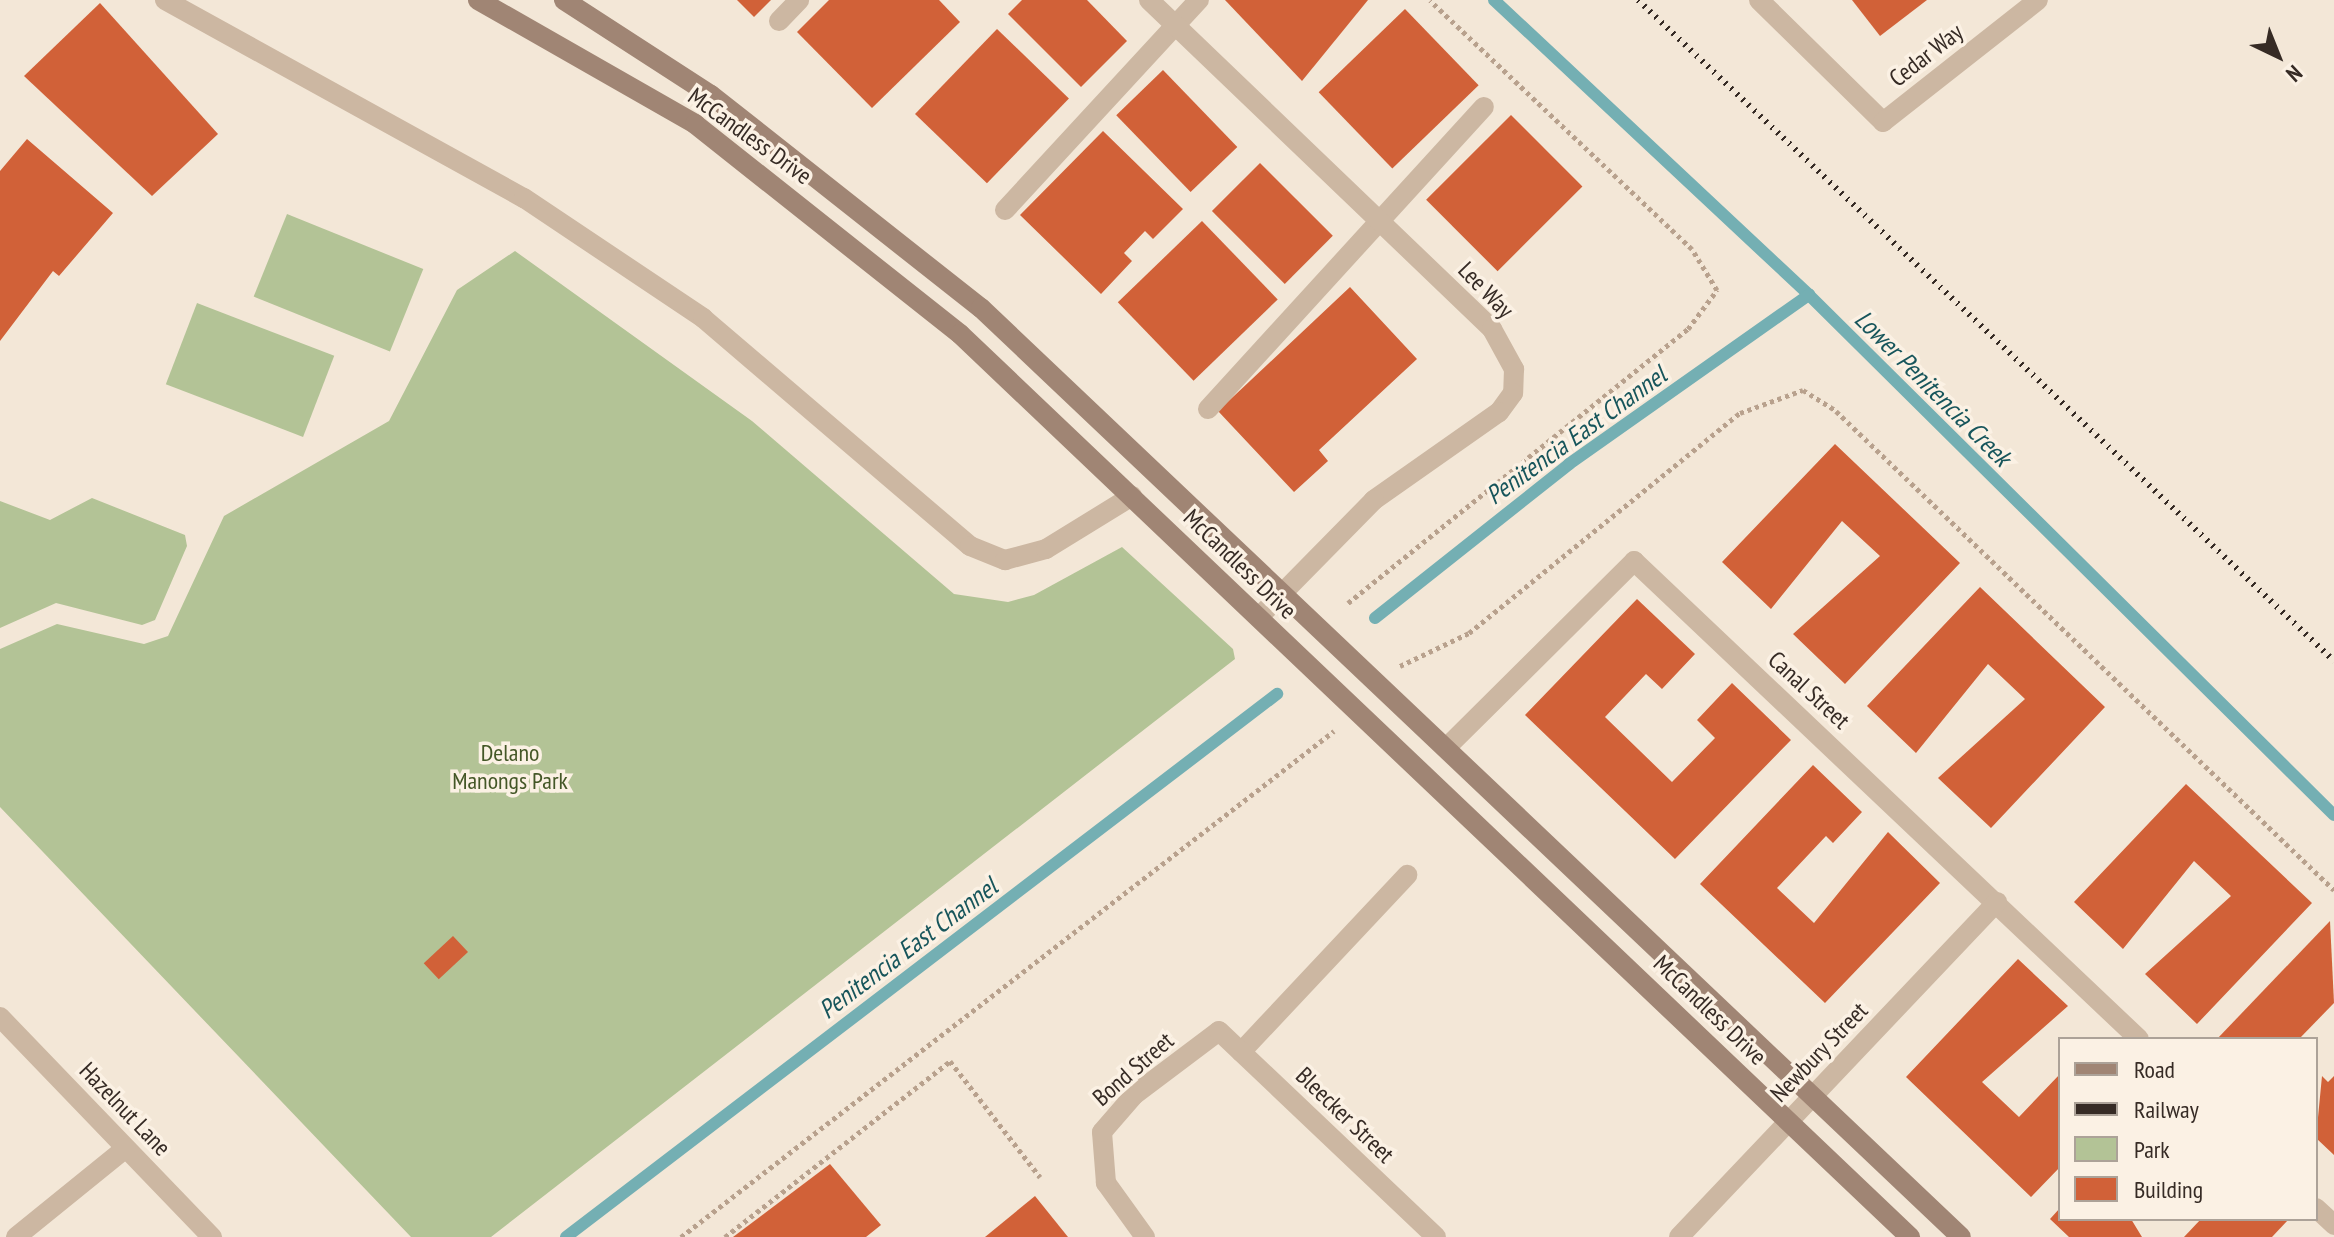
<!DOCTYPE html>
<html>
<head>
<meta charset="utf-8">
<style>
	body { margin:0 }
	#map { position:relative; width:2334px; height:1237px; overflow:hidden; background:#f3e7d7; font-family:"PT Sans Narrow",sans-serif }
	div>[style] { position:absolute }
	.green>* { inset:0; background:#b3c396; transform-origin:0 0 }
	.stream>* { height:12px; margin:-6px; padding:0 6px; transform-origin:6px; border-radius:6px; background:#74afb3 }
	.building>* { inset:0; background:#d16138; transform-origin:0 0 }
	.path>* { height:5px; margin-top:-2.5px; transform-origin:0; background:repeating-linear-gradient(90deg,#b8a18d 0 4px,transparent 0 8px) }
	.lane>* { height:20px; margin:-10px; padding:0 10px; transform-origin:10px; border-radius:10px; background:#ccb7a2 }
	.street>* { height:20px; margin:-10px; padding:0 10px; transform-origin:10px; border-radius:10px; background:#ccb7a2 }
	.secondary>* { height:20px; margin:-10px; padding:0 10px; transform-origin:10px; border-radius:10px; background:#a08574 }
	.rail>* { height:6px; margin-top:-3px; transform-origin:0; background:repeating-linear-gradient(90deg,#362b25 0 2px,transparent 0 8px) }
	span { translate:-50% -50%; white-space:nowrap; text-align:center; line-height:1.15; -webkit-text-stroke:7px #fbf1e4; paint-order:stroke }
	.street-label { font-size:24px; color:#362b25 }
	.park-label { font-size:24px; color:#445727 }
	.water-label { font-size:26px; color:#17555b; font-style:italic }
	.legend { position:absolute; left:2058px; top:1037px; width:260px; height:184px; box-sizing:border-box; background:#fbf1e4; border:2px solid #aca298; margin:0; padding:10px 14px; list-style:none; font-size:24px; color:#362b25 }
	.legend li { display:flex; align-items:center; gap:16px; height:40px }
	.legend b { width:40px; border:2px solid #aca298 }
	.north { position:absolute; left:2238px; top:16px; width:80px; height:80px; -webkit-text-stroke:6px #fbf1e4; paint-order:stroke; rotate:137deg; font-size:22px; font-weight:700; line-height:32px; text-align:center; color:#362b25 }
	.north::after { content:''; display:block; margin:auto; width:28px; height:36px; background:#362b25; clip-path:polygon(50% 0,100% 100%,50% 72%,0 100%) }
</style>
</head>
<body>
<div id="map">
	<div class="green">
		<i style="left:287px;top:214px;width:147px;height:89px;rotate:22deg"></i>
		<i style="clip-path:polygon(515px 251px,752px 421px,954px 594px,1008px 602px,1034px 595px,1122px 547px,1233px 649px,1235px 659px,491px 1237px,411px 1237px,0 807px,0 649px,57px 624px,144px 644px,168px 636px,224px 516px,389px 421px,457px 290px)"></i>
		<i style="left:197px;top:303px;width:147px;height:87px;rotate:21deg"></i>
		<i style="clip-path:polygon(92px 498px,185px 535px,187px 546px,155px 620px,142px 625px,56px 603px,0 628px,0 501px,50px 520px)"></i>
	</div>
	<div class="stream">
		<i style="left:1494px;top:0;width:432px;rotate:43.1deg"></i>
		<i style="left:1809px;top:295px;width:739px;rotate:44.73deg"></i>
		<i style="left:1375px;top:618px;width:248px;rotate:-38.4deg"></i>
		<i style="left:1569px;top:464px;width:294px;rotate:-35.2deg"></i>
		<i style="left:566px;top:1237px;width:895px;rotate:-37.37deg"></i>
	</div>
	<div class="building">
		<i style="clip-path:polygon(737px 0,771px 0,754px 17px)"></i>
		<i style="clip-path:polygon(829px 0,939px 0,960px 22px,872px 108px,797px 32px)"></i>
		<i style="clip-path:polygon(1022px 0,1087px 0,1127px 41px,1081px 87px,1008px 14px)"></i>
		<i style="clip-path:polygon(1225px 0,1368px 0,1302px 81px)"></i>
		<i style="clip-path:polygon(1852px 0,1927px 0,1880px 36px)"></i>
		<i style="clip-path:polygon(100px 3px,218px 134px,152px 196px,24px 76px)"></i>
		<i style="left:1405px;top:9px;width:106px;height:120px;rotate:46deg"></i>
		<i style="left:997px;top:29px;width:100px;height:118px;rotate:44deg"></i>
		<i style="left:1163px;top:70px;width:107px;height:65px;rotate:46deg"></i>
		<i style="left:1511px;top:115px;width:101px;height:120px;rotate:45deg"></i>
		<i style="clip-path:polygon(1103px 131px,1183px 209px,1153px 239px,1145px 231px,1124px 253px,1132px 261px,1101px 294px,1020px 215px)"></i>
		<i style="clip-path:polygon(27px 139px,113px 213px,59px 276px,53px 271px,0 341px,0 171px)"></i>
		<i style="left:1260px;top:163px;width:103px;height:68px;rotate:45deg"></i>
		<i style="left:1202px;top:221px;width:109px;height:117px;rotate:46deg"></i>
		<i style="clip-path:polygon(1350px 287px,1417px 359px,1319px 450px,1328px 461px,1294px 492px,1218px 411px)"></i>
		<i style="clip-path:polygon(1835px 444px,1960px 563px,1845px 684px,1793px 634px,1880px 556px,1842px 521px,1771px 609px,1722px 562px)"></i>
		<i style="clip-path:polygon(1980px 587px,2105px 707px,1991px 828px,1938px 778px,2025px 699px,1988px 664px,1916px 753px,1867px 706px)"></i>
		<i style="clip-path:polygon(1637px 599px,1695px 654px,1662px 689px,1646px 674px,1605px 717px,1672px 782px,1715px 738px,1697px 720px,1732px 683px,1791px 740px,1675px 859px,1525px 715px)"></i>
		<i style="clip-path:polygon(1813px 765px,1862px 812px,1833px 843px,1826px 836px,1777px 888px,1814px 923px,1888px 832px,1940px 883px,1825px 1003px,1700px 884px)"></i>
		<i style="clip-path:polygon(2186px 784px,2312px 903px,2197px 1024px,2145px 974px,2231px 896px,2194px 861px,2123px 949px,2074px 902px)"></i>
		<i style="clip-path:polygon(2330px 921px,2334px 1003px,2299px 1039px,2217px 1039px)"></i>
		<i style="left:453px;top:936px;width:22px;height:40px;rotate:47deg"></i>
		<i style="clip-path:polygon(2018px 959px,2068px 1006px,1982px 1082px,2019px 1117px,2060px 1074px,2060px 1167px,2031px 1197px,1906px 1077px)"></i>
		<i style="clip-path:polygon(2322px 1076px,2328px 1082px,2334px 1076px,2334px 1155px,2316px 1138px)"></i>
		<i style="clip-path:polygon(830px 1164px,881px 1225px,866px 1237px,733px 1237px)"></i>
		<i style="clip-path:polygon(1035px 1196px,1068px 1237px,985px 1237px)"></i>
		<i style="clip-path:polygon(2060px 1208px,2060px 1219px,2131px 1219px,2142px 1237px,2069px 1237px,2050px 1219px)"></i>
		<i style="clip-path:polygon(2201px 1219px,2289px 1219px,2272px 1237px,2184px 1237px)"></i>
	</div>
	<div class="path">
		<i style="left:1348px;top:603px;width:437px;rotate:-38.9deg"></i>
		<i style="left:1688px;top:329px;width:49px;rotate:-53.4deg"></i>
		<i style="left:1717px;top:290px;width:48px;rotate:-121.4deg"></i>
		<i style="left:1692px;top:249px;width:361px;rotate:-136.5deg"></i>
		<i style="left:1400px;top:666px;width:76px;rotate:-25.6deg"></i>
		<i style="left:1469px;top:633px;width:349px;rotate:-39.1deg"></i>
		<i style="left:1740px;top:413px;width:67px;rotate:-20.1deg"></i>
		<i style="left:1803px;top:390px;width:39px;rotate:32deg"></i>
		<i style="left:1836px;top:411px;width:691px;rotate:43.89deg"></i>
		<i style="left:681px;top:1237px;width:826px;rotate:-37.77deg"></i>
		<i style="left:725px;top:1237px;width:286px;rotate:-38deg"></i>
		<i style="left:950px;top:1061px;width:147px;rotate:52.2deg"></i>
	</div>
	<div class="lane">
		<i style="left:165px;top:0;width:410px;rotate:28.9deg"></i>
		<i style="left:524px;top:198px;width:216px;rotate:33.8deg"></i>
		<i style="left:703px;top:318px;width:351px;rotate:40.5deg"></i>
		<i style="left:970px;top:546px;width:38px;rotate:22deg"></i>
		<i style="left:1005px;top:560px;width:42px;rotate:-15deg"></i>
		<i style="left:1046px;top:549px;width:101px;rotate:-31.6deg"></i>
		<i style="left:779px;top:21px;width:29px;rotate:-46deg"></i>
		<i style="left:1005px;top:210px;width:286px;rotate:-47.3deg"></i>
		<i style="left:1208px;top:409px;width:409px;rotate:-47.6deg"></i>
		<i style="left:0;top:1017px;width:306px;rotate:46.1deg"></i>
		<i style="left:1241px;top:1052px;width:243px;rotate:-46.8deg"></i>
		<i style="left:16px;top:1237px;width:141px;rotate:-39deg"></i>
	</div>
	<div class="street">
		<i style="left:1149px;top:0;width:475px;rotate:43.8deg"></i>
		<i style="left:1492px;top:329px;width:46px;rotate:61.2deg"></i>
		<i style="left:1514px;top:369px;width:24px;rotate:92deg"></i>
		<i style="left:1513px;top:393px;width:24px;rotate:126deg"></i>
		<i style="left:1499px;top:412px;width:153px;rotate:144.9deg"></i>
		<i style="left:1374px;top:500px;width:164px;rotate:134.5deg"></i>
		<i style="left:1759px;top:0;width:174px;rotate:44.5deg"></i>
		<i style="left:1883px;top:122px;width:197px;rotate:-38.2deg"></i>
		<i style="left:1447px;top:747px;width:264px;rotate:-44.8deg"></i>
		<i style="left:1634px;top:561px;width:695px;rotate:43.43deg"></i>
		<i style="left:2316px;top:1208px;width:25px;rotate:43deg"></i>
		<i style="left:1145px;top:1237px;width:67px;rotate:-125.8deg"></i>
		<i style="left:1106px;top:1183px;width:51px;rotate:-94.5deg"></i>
		<i style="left:1102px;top:1132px;width:49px;rotate:-49.1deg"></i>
		<i style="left:1134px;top:1095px;width:106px;rotate:-37deg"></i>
		<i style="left:1219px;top:1031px;width:299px;rotate:43.5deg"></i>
		<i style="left:1679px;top:1237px;width:462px;rotate:-46.5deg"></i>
	</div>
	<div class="secondary">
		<i style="left:478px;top:0;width:250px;rotate:29.7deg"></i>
		<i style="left:695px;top:124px;width:338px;rotate:38.4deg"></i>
		<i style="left:960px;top:334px;width:1311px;rotate:43.55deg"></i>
		<i style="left:564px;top:0;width:175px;rotate:32.9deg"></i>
		<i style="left:711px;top:95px;width:344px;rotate:38.3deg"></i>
		<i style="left:981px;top:308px;width:1350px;rotate:43.47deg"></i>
	</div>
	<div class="rail">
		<i style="left:1638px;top:0;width:960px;rotate:43.52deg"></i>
	</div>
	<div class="street-label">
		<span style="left:1926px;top:55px;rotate:-38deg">Cedar Way</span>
		<span style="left:750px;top:136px;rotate:36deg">McCandless Drive</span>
		<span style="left:1486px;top:290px;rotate:46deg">Lee Way</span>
		<span style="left:1240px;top:564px;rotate:44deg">McCandless Drive</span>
		<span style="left:1809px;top:690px;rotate:43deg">Canal Street</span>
		<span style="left:1710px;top:1010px;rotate:44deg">McCandless Drive</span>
		<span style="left:1819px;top:1052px;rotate:-46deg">Newbury Street</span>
		<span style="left:1133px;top:1069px;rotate:-41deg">Bond Street</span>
		<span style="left:125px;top:1109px;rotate:46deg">Hazelnut Lane</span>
		<span style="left:1345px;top:1115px;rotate:44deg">Bleecker Street</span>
	</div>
	<div class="park-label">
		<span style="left:510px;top:767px">Delano<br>Manongs Park</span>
	</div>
	<div class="water-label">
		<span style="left:1933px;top:388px;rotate:45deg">Lower Penitencia Creek</span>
		<span style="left:1576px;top:435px;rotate:-36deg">Penitencia East Channel</span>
		<span style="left:908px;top:948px;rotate:-37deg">Penitencia East Channel</span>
	</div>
	<ul class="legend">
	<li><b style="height:10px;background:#a08574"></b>Road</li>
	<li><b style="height:10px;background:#362b25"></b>Railway</li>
	<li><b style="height:22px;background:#b3c396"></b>Park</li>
	<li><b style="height:22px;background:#d16138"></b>Building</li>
	</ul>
	<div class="north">N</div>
</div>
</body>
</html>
